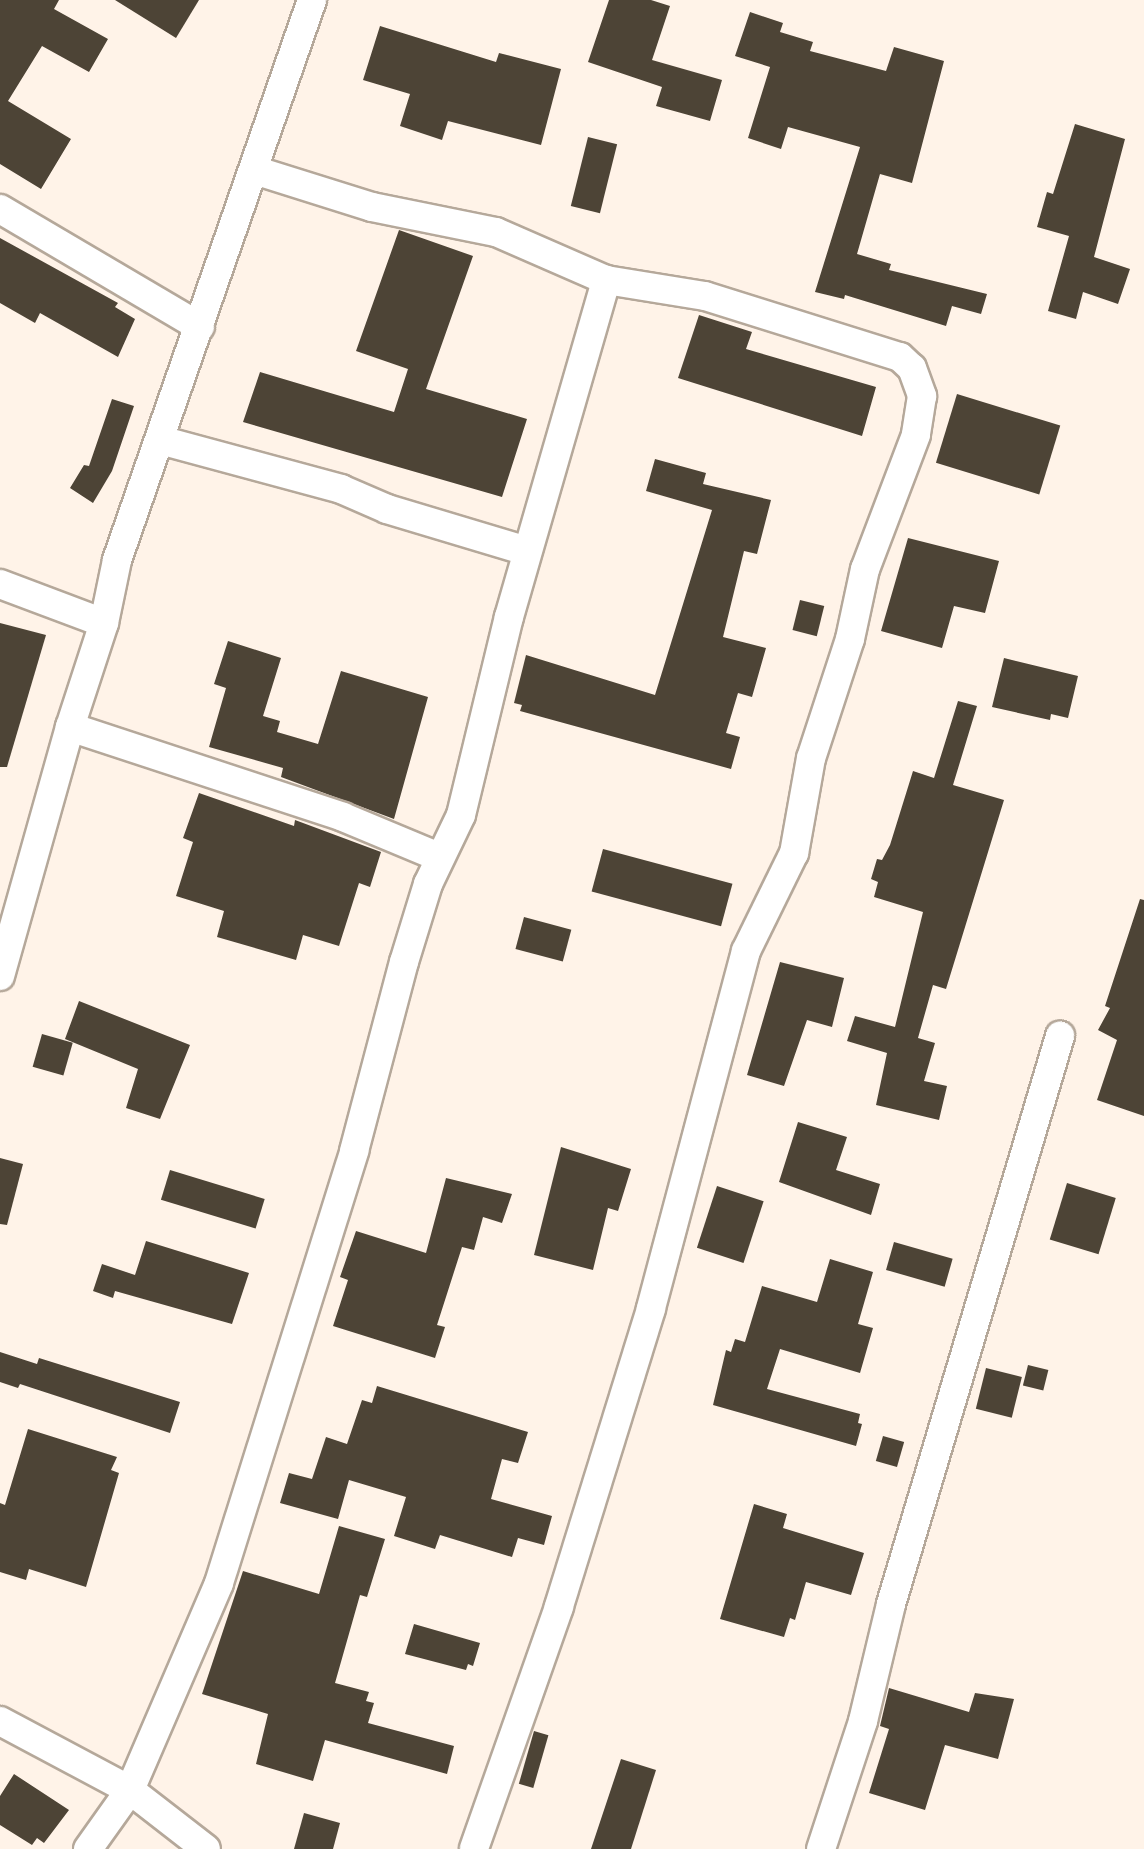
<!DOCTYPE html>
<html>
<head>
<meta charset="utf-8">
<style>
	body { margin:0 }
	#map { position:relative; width:1144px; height:1849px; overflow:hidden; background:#fff3e8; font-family:"Golos Text",sans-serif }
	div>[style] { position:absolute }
	.building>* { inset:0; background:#4d4436; transform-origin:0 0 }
	.roads { filter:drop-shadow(2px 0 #b5a89a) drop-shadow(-2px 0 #b5a89a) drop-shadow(0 2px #b5a89a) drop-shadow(0 -2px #b5a89a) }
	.minor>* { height:28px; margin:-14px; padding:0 14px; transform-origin:14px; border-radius:14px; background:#fff }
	span { translate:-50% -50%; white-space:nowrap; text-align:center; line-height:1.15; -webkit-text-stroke:10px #fff; paint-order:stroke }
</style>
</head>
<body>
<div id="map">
	<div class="building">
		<i style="clip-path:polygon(0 0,59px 0,54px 9px,108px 39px,89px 72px,42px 46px,8px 101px,71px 139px,41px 189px,0 164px)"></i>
		<i style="clip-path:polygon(115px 0,199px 0,176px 38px)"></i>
		<i style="clip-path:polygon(609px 0,651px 0,670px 6px,652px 60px,722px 80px,710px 121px,656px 106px,662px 87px,588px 62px)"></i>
		<i style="clip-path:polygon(750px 12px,783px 23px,780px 32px,813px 42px,810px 51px,886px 71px,894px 47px,944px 61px,912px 183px,880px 174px,857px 254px,891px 264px,889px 270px,987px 294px,981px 314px,952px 306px,946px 326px,845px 295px,844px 299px,815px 292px,860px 147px,788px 127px,781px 149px,748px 138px,770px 67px,735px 56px)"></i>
		<i style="clip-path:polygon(380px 26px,496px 62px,499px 53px,561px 69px,541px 145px,448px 121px,442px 140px,400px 126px,410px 94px,363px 80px)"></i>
		<i style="clip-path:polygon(1075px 124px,1125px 139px,1094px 257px,1130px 269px,1118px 304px,1083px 292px,1076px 319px,1048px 311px,1069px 236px,1037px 227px,1047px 192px,1053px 194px)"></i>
		<i style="left:588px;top:137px;width:30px;height:71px;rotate:14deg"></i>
		<i style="clip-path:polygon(399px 230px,473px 256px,426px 389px,527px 419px,502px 497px,243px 422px,260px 372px,394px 412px,408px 369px,356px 351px)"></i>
		<i style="clip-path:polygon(0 238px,118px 303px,115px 307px,135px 319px,118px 357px,40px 313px,35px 323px,0 303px)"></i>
		<i style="clip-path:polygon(699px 315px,752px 332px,746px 349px,876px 387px,862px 436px,678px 378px)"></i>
		<i style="left:957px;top:394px;width:108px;height:72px;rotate:17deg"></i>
		<i style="clip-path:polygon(112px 399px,134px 406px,112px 471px,93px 503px,70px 488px,84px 465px,89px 466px)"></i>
		<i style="clip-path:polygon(655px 459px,706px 473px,703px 484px,771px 500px,757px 554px,744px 551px,723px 637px,766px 648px,752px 697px,738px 693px,726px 733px,740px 737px,731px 769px,520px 711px,522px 705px,514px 703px,526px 655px,655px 695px,712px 510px,646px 491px)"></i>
		<i style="clip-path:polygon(908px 538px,999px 561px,985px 613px,954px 606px,942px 648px,881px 631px)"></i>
		<i style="left:800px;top:600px;width:25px;height:31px;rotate:14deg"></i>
		<i style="clip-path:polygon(0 623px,46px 635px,7px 767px,0 767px)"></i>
		<i style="clip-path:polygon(228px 641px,281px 658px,263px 716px,280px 721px,277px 732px,318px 744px,341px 671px,428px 697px,394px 819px,281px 777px,283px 768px,209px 747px,226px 688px,214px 684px)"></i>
		<i style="clip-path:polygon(1004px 658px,1078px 676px,1068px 718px,1051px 714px,1050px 720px,992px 707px)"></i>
		<i style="clip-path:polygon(958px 701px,977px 706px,953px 785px,1004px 800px,946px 989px,933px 985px,918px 1038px,935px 1043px,924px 1081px,947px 1086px,939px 1120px,876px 1105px,887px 1053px,847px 1041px,855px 1016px,895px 1027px,923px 912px,874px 897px,878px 882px,871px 879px,877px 859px,882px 860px,890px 845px,913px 771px,934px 778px)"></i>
		<i style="clip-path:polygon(199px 793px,294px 826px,295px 820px,381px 852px,370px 887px,359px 883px,339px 946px,303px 935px,296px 960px,217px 937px,224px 911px,176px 896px,193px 842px,183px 838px)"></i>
		<i style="left:603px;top:849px;width:134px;height:44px;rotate:15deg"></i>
		<i style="clip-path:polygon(1140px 899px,1144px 900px,1144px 1116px,1097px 1100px,1117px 1040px,1098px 1030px,1110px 1008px,1105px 1006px)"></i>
		<i style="left:524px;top:917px;width:49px;height:33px;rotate:15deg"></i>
		<i style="clip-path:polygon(780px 962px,844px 978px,832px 1027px,807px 1020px,784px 1086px,747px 1075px)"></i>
		<i style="clip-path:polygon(79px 1001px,190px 1045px,160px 1119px,126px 1108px,138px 1069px,65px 1039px)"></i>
		<i style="left:42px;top:1034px;width:32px;height:34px;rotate:16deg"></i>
		<i style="clip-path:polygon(798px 1122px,847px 1137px,836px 1170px,880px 1184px,871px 1215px,779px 1182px)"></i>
		<i style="clip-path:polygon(561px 1147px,631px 1169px,618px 1211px,608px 1208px,593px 1270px,534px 1255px)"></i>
		<i style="clip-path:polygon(0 1158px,23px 1164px,7px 1225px,0 1224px)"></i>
		<i style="left:170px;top:1170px;width:99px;height:31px;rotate:17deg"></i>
		<i style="clip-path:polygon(446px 1178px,512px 1194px,502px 1223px,483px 1217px,474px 1250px,462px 1247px,437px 1325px,445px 1327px,435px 1358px,333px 1326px,348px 1280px,340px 1277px,356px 1231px,426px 1253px)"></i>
		<i style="left:1067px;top:1183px;width:51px;height:59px;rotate:17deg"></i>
		<i style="left:717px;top:1186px;width:49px;height:65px;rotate:18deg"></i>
		<i style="clip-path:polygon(146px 1241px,249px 1273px,232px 1324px,115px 1291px,113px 1298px,93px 1291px,102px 1264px,135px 1275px)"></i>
		<i style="left:894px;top:1242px;width:61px;height:29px;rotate:16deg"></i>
		<i style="clip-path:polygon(830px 1259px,873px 1272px,858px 1324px,873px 1328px,860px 1373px,780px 1349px,767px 1389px,860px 1414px,858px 1423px,862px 1424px,856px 1446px,713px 1405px,726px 1350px,731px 1352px,735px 1339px,745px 1342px,762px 1286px,817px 1302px)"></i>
		<i style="clip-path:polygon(0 1352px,37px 1364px,39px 1358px,180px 1402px,170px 1433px,20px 1384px,18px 1388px,0 1382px)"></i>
		<i style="left:1028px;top:1365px;width:21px;height:21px;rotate:14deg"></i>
		<i style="left:986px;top:1368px;width:37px;height:42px;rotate:14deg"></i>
		<i style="clip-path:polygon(377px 1386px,528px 1432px,518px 1463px,502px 1459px,491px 1499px,552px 1516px,544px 1545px,518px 1538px,512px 1557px,440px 1535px,435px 1549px,394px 1536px,406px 1497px,349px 1480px,338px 1519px,280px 1503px,289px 1473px,312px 1479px,326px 1437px,347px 1444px,362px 1400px,372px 1403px)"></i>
		<i style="clip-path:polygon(28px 1429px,117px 1457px,111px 1470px,119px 1473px,86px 1587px,29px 1569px,26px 1580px,0 1572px,0 1503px,5px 1505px)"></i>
		<i style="left:883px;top:1436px;width:22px;height:26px;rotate:16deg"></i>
		<i style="clip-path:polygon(754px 1504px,787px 1514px,783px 1528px,864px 1553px,851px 1595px,806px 1582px,795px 1620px,790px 1618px,784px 1637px,720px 1619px)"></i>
		<i style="clip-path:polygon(339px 1526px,385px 1539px,367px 1597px,360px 1595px,335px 1683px,369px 1692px,366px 1701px,374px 1703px,368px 1723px,454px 1746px,447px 1774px,325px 1740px,313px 1781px,256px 1764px,268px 1714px,202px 1694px,243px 1571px,319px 1594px)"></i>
		<i style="clip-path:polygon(414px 1624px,480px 1643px,473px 1666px,468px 1664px,466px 1670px,405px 1654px)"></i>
		<i style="clip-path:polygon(889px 1688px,969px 1712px,975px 1693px,1014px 1699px,998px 1759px,945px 1745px,925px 1810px,869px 1793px,889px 1729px,880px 1726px)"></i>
		<i style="left:534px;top:1731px;width:15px;height:55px;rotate:16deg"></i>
		<i style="clip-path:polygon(621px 1759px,656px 1770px,631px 1849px,591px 1849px)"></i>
		<i style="clip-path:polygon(14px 1774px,69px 1810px,44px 1843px,37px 1838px,32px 1845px,0 1825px,0 1796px)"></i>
		<i style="clip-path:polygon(304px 1813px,340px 1823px,333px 1849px,294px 1849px)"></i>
	</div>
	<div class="roads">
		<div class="minor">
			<i style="left:254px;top:170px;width:124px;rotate:17.4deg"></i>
			<i style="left:372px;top:207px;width:126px;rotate:11.4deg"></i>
			<i style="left:496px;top:232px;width:120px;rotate:23.6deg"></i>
			<i style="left:606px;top:280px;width:100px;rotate:9.2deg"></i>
			<i style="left:705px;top:296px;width:204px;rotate:17.4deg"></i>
			<i style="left:900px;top:357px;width:16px;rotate:43deg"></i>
			<i style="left:912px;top:368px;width:30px;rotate:70deg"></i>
			<i style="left:922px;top:396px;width:39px;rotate:99deg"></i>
			<i style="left:916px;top:435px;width:143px;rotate:110.8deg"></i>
			<i style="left:865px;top:569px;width:72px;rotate:102.1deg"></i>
			<i style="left:850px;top:639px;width:125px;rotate:108.1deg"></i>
			<i style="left:811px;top:758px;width:97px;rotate:100.1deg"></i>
			<i style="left:794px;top:853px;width:109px;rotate:116.1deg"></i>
			<i style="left:746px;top:951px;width:370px;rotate:104.9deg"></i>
			<i style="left:651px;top:1309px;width:312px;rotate:107.2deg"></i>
			<i style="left:559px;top:1607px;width:256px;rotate:109.4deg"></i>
			<i style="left:0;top:209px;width:232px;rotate:30.5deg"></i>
			<i style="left:160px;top:440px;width:188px;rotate:15.1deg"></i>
			<i style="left:341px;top:489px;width:50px;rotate:23.5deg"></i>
			<i style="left:387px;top:509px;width:146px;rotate:16.7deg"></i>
			<i style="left:0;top:584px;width:111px;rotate:20.6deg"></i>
			<i style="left:70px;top:727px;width:287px;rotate:18.2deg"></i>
			<i style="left:343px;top:817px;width:104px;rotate:22.6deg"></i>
			<i style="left:0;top:976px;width:259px;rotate:-74.3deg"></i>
			<i style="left:70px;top:727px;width:109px;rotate:-71.9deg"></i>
			<i style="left:104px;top:623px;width:64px;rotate:-78.3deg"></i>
			<i style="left:117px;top:560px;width:593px;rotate:-70.8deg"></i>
			<i style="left:0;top:1721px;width:147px;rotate:28deg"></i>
			<i style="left:130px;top:1790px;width:96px;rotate:37.8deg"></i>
			<i style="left:88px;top:1849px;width:72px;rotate:-54.6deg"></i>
			<i style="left:130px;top:1790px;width:225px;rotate:-66.7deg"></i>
			<i style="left:219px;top:1583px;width:453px;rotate:-72.6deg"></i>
			<i style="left:354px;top:1151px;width:196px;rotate:-75.2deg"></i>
			<i style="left:404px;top:962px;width:82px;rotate:-72.9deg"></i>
			<i style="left:428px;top:884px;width:76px;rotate:-64.4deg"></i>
			<i style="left:461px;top:815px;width:204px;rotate:-76.4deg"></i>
			<i style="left:509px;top:617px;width:351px;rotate:-73.9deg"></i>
			<i style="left:821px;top:1849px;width:135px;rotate:-71.8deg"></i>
			<i style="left:863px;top:1721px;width:120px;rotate:-76.5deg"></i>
			<i style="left:891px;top:1604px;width:593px;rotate:-73.43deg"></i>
		</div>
	</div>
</div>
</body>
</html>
